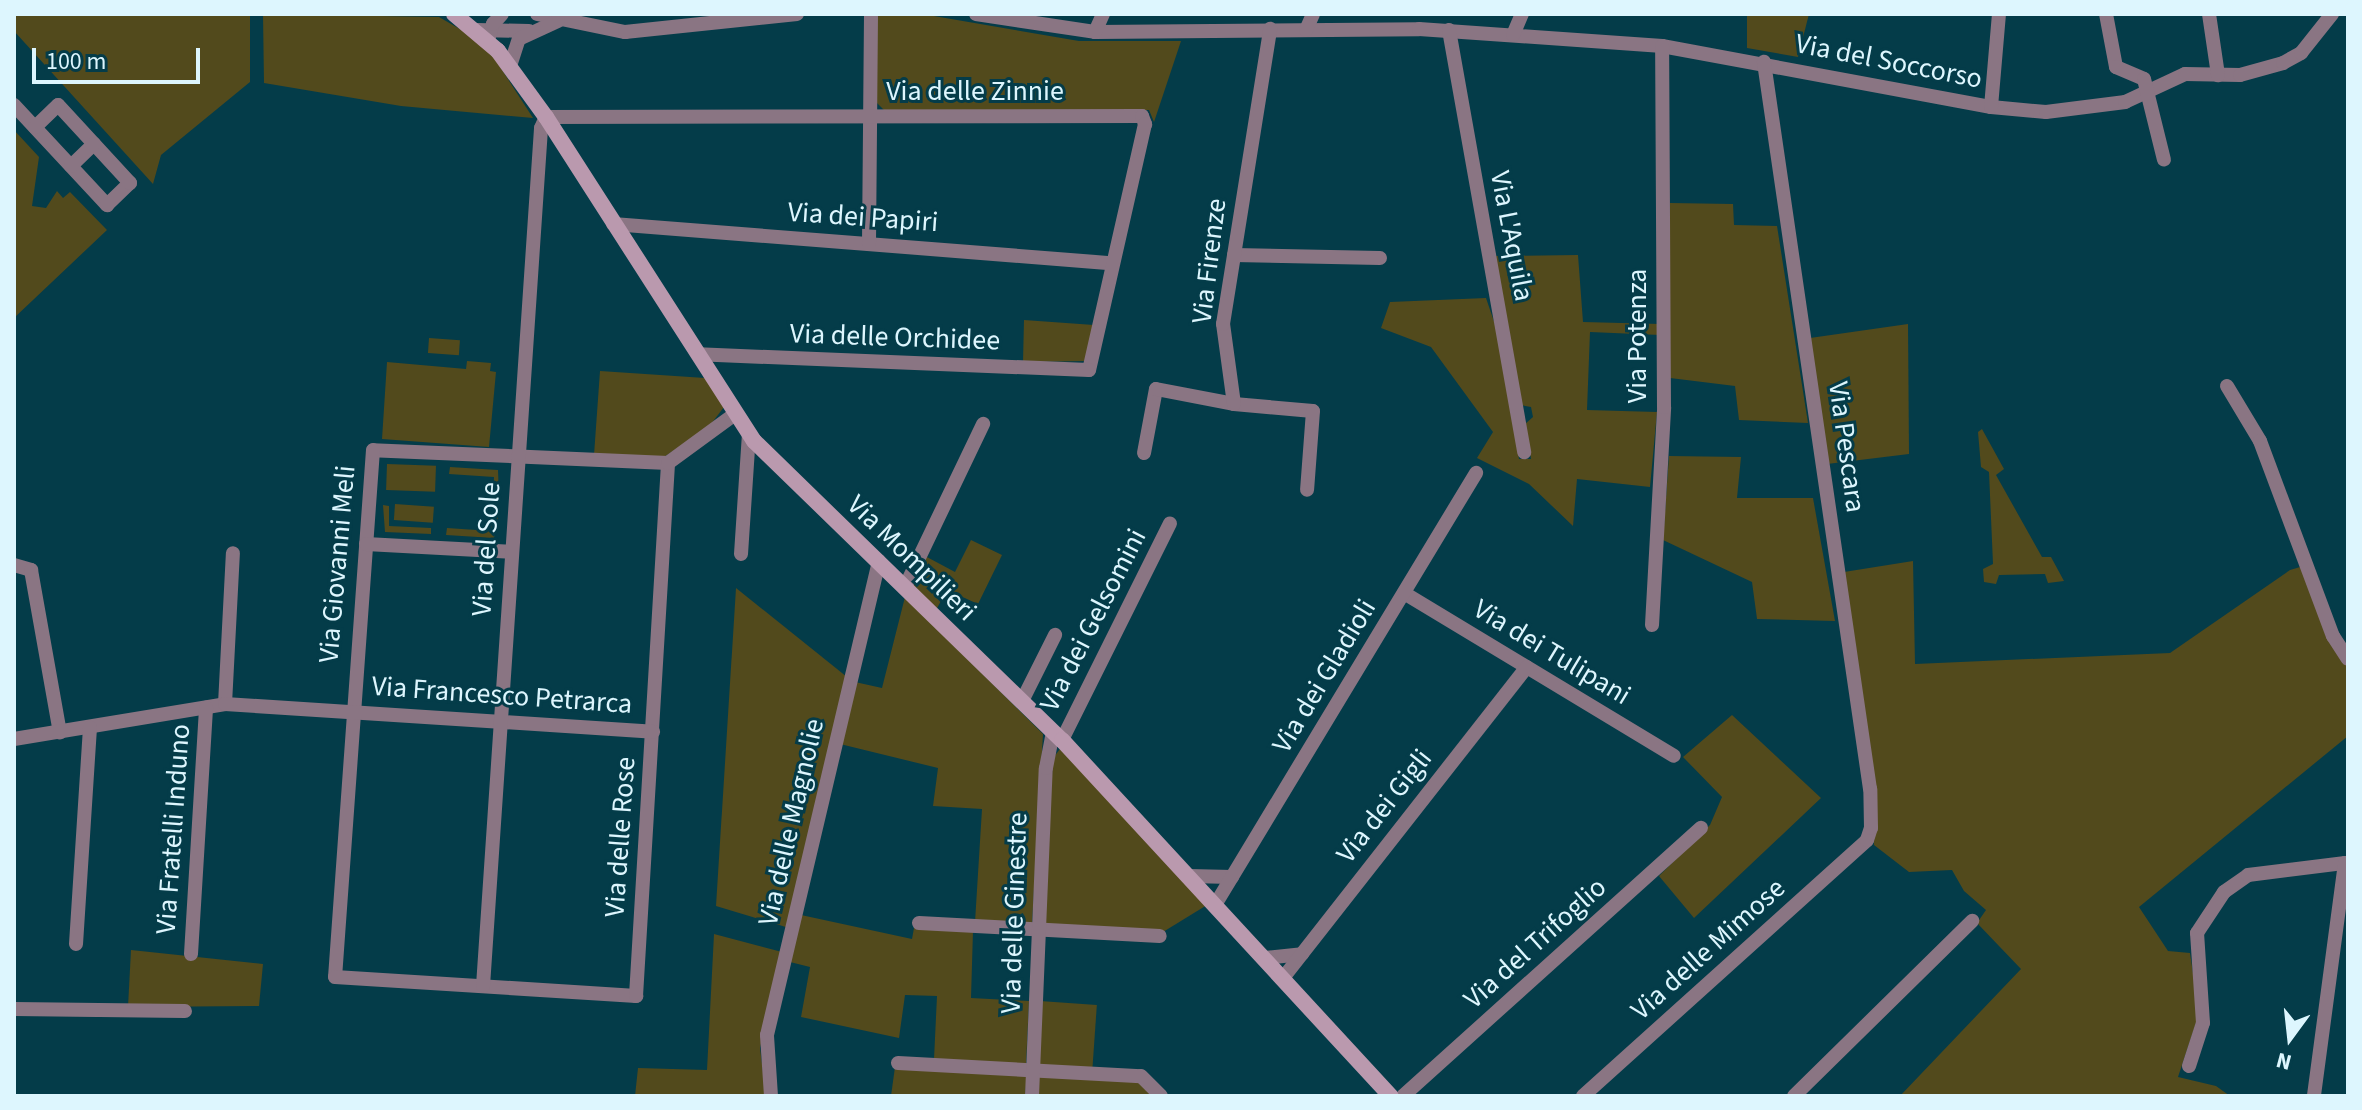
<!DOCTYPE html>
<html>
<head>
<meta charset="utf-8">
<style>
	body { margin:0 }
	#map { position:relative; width:2362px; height:1110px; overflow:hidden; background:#043c49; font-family:"Source Sans 3",sans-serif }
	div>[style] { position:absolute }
	.green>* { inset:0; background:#524a1c; transform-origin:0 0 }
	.street>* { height:14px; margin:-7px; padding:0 7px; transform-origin:7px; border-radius:7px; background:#8a7583 }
	.secondary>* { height:16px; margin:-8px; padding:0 8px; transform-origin:8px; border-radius:8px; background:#ba99ae }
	span { translate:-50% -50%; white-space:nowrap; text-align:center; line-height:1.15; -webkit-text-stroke:6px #043c49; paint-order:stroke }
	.street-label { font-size:28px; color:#ddf6fe }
	.frame { position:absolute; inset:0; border:16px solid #ddf6fe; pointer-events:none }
	.north { position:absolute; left:2250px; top:998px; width:80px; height:80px; -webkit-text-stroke:6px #043c49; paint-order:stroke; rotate:195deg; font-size:22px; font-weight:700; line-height:32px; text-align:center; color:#ddf6fe }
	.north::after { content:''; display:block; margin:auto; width:28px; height:36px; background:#ddf6fe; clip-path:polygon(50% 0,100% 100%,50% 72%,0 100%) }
	.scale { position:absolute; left:32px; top:48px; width:168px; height:36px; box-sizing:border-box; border:4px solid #ddf6fe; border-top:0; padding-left:10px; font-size:24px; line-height:28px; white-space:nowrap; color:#ddf6fe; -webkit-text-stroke:6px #043c49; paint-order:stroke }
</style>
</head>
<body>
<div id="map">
	<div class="green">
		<i style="clip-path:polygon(14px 14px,250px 14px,250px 82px,161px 155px,153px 184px,14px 31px)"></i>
		<i style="clip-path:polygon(263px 14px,439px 17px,472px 36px,495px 59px,533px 118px,401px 106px,264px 83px)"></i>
		<i style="clip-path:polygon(876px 14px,928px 15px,1079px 41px,1181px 41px,1154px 122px,1149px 110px,884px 110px,875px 101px)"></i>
		<i style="clip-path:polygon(1747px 14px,1809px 14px,1798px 57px,1747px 48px)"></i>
		<i style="clip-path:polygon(14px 130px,39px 157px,32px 206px,46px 208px,57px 191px,63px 198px,70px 192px,107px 230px,14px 318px)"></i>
		<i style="clip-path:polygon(1670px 203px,1733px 204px,1734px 225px,1777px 226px,1808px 423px,1739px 420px,1735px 386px,1670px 378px)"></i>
		<i style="clip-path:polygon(1578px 255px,1583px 322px,1660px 324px,1660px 335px,1590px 332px,1587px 410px,1657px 412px,1650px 487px,1577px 479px,1573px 526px,1529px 484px,1477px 458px,1493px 432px,1431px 347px,1381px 328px,1390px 302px,1486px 298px,1502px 345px,1519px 459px,1531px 459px,1525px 424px,1533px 417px,1531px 407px,1520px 405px,1494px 256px)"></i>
		<i style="clip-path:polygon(1024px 320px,1094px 325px,1087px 361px,1023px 362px)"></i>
		<i style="clip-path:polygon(1908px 324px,1909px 454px,1827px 464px,1810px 338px)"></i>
		<i style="left:429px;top:338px;width:31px;height:15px;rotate:4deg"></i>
		<i style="clip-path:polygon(467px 361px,491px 363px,490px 371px,496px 372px,489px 447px,382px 439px,387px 362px,466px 369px)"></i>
		<i style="clip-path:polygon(600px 371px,705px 378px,724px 407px,708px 428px,664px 457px,594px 455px)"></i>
		<i style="clip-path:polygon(1982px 429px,2004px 469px,1996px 475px,2042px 557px,2051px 557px,2064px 581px,2048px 583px,2045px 574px,1999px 575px,1996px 584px,1984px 582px,1983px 569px,1993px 564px,1989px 472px,1981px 467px,1978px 432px)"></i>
		<i style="clip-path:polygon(1669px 456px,1741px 457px,1737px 498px,1813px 498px,1835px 621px,1757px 619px,1752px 582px,1663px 540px)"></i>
		<i style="left:387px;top:464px;width:49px;height:26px;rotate:2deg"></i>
		<i style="clip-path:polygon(450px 467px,498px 470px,499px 496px,493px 496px,494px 477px,449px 474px)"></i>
		<i style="left:395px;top:504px;width:39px;height:16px;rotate:4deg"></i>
		<i style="clip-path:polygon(383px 505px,389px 506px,389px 526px,431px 528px,431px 534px,385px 532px)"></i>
		<i style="clip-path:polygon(493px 512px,499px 512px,494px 538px,446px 535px,447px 528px,491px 531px)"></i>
		<i style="clip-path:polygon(971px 540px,1002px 555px,978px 604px,947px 590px,936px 610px,910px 586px,925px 556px,955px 572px)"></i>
		<i style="clip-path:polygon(1913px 561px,1915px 664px,2170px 653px,2290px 570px,2307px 565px,2348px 666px,2348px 736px,2139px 907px,2168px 951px,2190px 953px,2199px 1014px,2178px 1077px,2216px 1086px,2230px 1096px,1900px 1096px,2021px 969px,1977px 923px,1986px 910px,1964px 891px,1952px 870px,1909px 872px,1874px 845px,1875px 782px,1844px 572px)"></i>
		<i style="clip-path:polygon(736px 588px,847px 677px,789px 928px,716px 906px)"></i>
		<i style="clip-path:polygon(905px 597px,1043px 734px,1032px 923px,975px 922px,982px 809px,933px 806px,938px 768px,840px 744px,855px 682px,882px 688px)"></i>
		<i style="clip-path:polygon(1732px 715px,1821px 798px,1694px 918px,1659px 876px,1710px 825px,1722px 797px,1683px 757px)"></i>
		<i style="clip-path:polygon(1060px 749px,1207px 905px,1163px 932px,1043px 924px,1053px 758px)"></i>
		<i style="clip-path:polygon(801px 915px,912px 939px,914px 928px,973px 931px,971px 998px,1029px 1001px,1026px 1064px,934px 1059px,937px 996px,905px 995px,899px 1038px,801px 1017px,810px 967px,790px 962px)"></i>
		<i style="clip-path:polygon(714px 934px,782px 952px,760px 1048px,766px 1096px,635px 1096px,638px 1068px,707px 1070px)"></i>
		<i style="clip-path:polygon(131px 950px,263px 964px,259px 1006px,128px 1007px)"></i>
		<i style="left:1040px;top:1001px;width:57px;height:64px;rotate:4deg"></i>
		<i style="clip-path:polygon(895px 1067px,1027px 1074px,1025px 1096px,891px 1096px)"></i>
		<i style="clip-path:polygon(1037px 1075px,1141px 1080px,1155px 1096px,1036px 1096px)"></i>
	</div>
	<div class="street">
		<i style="left:537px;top:14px;width:90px;rotate:11.6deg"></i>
		<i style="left:625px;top:32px;width:173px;rotate:-6deg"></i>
		<i style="left:976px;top:14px;width:120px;rotate:8.6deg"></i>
		<i style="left:1095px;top:32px;width:324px;rotate:-0.5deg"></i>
		<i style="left:1419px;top:29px;width:244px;rotate:4deg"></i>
		<i style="left:1662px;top:46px;width:335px;rotate:10.5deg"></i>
		<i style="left:1991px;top:107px;width:55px;rotate:5.2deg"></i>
		<i style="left:2046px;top:112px;width:80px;rotate:-7.2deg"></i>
		<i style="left:2125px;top:102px;width:66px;rotate:-25deg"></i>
		<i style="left:2185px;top:74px;width:55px;rotate:1deg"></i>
		<i style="left:2240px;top:75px;width:45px;rotate:-15.6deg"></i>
		<i style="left:2283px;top:63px;width:21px;rotate:-29deg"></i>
		<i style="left:2301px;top:53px;width:50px;rotate:-51.5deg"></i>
		<i style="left:2106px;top:14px;width:54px;rotate:79.3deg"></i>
		<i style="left:2116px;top:67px;width:30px;rotate:23deg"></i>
		<i style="left:2144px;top:79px;width:83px;rotate:76.1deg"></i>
		<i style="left:2209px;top:14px;width:62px;rotate:81.6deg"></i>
		<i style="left:477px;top:30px;width:52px;rotate:1.1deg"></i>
		<i style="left:1306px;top:30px;width:17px;rotate:-66deg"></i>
		<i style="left:1449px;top:30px;width:429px;rotate:79.9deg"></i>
		<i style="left:1095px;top:32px;width:20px;rotate:-66deg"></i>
		<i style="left:1513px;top:35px;width:23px;rotate:-67deg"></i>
		<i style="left:488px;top:40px;width:17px;rotate:-73deg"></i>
		<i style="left:493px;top:24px;width:13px;rotate:-48deg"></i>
		<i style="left:510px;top:66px;width:28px;rotate:-72deg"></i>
		<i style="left:519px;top:39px;width:43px;rotate:-24.8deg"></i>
		<i style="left:14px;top:105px;width:137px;rotate:47.1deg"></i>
		<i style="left:107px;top:205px;width:32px;rotate:-44deg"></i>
		<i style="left:130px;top:183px;width:106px;rotate:-132.7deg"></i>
		<i style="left:58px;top:105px;width:32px;rotate:136deg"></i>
		<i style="left:1991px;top:107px;width:93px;rotate:-85.1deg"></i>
		<i style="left:71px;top:166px;width:32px;rotate:-44deg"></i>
		<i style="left:613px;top:224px;width:499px;rotate:4.5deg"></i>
		<i style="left:869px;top:244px;width:230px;rotate:-89.5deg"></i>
		<i style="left:1234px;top:255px;width:146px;rotate:1.2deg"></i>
		<i style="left:2227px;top:386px;width:64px;rotate:59deg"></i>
		<i style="left:2260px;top:441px;width:208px;rotate:69.5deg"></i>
		<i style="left:2333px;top:636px;width:27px;rotate:57deg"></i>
		<i style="left:1234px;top:404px;width:79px;rotate:5.1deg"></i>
		<i style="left:1313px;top:411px;width:79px;rotate:94.3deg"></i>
		<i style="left:1144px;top:453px;width:65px;rotate:-79.4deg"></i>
		<i style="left:1156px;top:389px;width:79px;rotate:10.9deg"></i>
		<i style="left:1234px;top:404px;width:81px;rotate:-97.8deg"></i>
		<i style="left:1223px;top:324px;width:299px;rotate:-80.9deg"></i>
		<i style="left:668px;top:463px;width:295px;rotate:-177.5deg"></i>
		<i style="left:373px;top:450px;width:528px;rotate:94.12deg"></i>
		<i style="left:335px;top:977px;width:302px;rotate:3.6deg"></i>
		<i style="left:636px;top:996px;width:534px;rotate:-86.56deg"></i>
		<i style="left:668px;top:463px;width:83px;rotate:-36.2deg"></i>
		<i style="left:366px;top:544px;width:146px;rotate:3.1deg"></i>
		<i style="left:741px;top:554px;width:119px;rotate:-86.2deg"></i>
		<i style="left:14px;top:565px;width:18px;rotate:16deg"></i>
		<i style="left:31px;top:570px;width:165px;rotate:79.9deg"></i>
		<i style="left:905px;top:587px;width:181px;rotate:-64.4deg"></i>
		<i style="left:1404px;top:593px;width:315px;rotate:31.1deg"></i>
		<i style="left:1652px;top:625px;width:218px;rotate:-86.8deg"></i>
		<i style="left:1664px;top:407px;width:361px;rotate:-90.3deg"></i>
		<i style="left:1022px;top:701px;width:74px;rotate:-63.4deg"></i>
		<i style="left:225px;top:704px;width:151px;rotate:-87deg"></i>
		<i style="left:14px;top:739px;width:214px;rotate:-9.4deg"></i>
		<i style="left:225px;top:704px;width:429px;rotate:3.7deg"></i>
		<i style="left:1062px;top:740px;width:242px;rotate:-63.5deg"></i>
		<i style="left:1189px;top:876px;width:43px;rotate:1.3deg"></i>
		<i style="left:1215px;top:905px;width:505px;rotate:-58.86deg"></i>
		<i style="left:919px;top:923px;width:241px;rotate:3.1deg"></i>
		<i style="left:76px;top:944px;width:217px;rotate:-86.3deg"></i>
		<i style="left:191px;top:954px;width:247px;rotate:-86.5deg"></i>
		<i style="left:1265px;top:958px;width:37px;rotate:-6deg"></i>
		<i style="left:1283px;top:978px;width:395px;rotate:-51.9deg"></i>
		<i style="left:483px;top:986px;width:860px;rotate:-86.13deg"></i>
		<i style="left:541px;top:128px;width:12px;rotate:-66deg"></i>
		<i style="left:546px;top:117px;width:596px;rotate:-0.1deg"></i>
		<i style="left:1142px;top:116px;width:9px;rotate:69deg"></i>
		<i style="left:1145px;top:124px;width:252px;rotate:102.8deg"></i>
		<i style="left:1089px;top:370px;width:390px;rotate:-177.7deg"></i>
		<i style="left:14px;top:1009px;width:171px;rotate:0.7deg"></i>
		<i style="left:898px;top:1063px;width:243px;rotate:3.1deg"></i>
		<i style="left:1141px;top:1076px;width:28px;rotate:45deg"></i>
		<i style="left:2189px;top:1066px;width:45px;rotate:-72deg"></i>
		<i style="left:2203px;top:1023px;width:90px;rotate:-93.8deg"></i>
		<i style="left:2197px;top:933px;width:49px;rotate:-56.6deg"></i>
		<i style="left:2224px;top:892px;width:29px;rotate:-35deg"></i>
		<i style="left:2248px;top:875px;width:98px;rotate:-7.1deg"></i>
		<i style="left:2345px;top:863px;width:235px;rotate:97.6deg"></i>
		<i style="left:771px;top:1096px;width:61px;rotate:-93.8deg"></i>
		<i style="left:767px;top:1035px;width:487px;rotate:-76.7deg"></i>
		<i style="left:1032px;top:1096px;width:328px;rotate:-87.6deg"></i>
		<i style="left:1046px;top:768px;width:37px;rotate:-79deg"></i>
		<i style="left:1403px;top:1096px;width:401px;rotate:-42deg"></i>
		<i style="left:1583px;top:1096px;width:382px;rotate:-42deg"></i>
		<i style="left:1867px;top:840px;width:13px;rotate:-72deg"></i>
		<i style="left:1871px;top:828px;width:39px;rotate:-91deg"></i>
		<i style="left:1870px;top:789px;width:735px;rotate:-98.3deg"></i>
		<i style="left:1794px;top:1096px;width:250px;rotate:-44.5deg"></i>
	</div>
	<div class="secondary">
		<i style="left:454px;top:14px;width:57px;rotate:40.1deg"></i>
		<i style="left:498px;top:51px;width:82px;rotate:54deg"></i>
		<i style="left:546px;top:117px;width:385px;rotate:57.3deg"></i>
		<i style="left:754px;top:441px;width:429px;rotate:44.2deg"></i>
		<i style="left:1062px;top:740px;width:485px;rotate:47.3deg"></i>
	</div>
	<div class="street-label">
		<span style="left:1889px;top:61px;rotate:11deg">Via del Soccorso</span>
		<span style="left:975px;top:91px">Via delle Zinnie</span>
		<span style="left:863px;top:217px;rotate:4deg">Via dei Papiri</span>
		<span style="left:1512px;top:236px;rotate:79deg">Via L'Aquila</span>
		<span style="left:1209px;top:261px;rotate:-83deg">Via Firenze</span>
		<span style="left:1637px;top:336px;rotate:-90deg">Via Potenza</span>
		<span style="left:895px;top:337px;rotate:2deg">Via delle Orchidee</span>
		<span style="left:1847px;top:447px;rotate:82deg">Via Pescara</span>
		<span style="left:486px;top:549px;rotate:-86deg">Via del Sole</span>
		<span style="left:912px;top:558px;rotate:44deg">Via Mompilieri</span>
		<span style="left:337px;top:564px;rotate:-85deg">Via Giovanni Meli</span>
		<span style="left:1093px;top:620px;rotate:-63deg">Via dei Gelsomini</span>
		<span style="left:1552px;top:652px;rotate:31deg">Via dei Tulipani</span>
		<span style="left:1324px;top:676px;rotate:-59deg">Via dei Gladioli</span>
		<span style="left:502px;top:695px;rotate:4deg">Via Francesco Petrarca</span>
		<span style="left:1384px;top:806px;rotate:-52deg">Via dei Gigli</span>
		<span style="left:791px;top:822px;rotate:-77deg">Via delle Magnolie</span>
		<span style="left:173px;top:829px;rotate:-86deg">Via Fratelli Induno</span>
		<span style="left:620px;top:837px;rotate:-86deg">Via delle Rose</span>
		<span style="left:1014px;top:913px;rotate:-88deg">Via delle Ginestre</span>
		<span style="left:1535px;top:943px;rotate:-42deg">Via del Trifoglio</span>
		<span style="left:1708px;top:949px;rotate:-42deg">Via delle Mimose</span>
	</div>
	<div class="frame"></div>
	<div class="north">N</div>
	<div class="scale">100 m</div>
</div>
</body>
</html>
